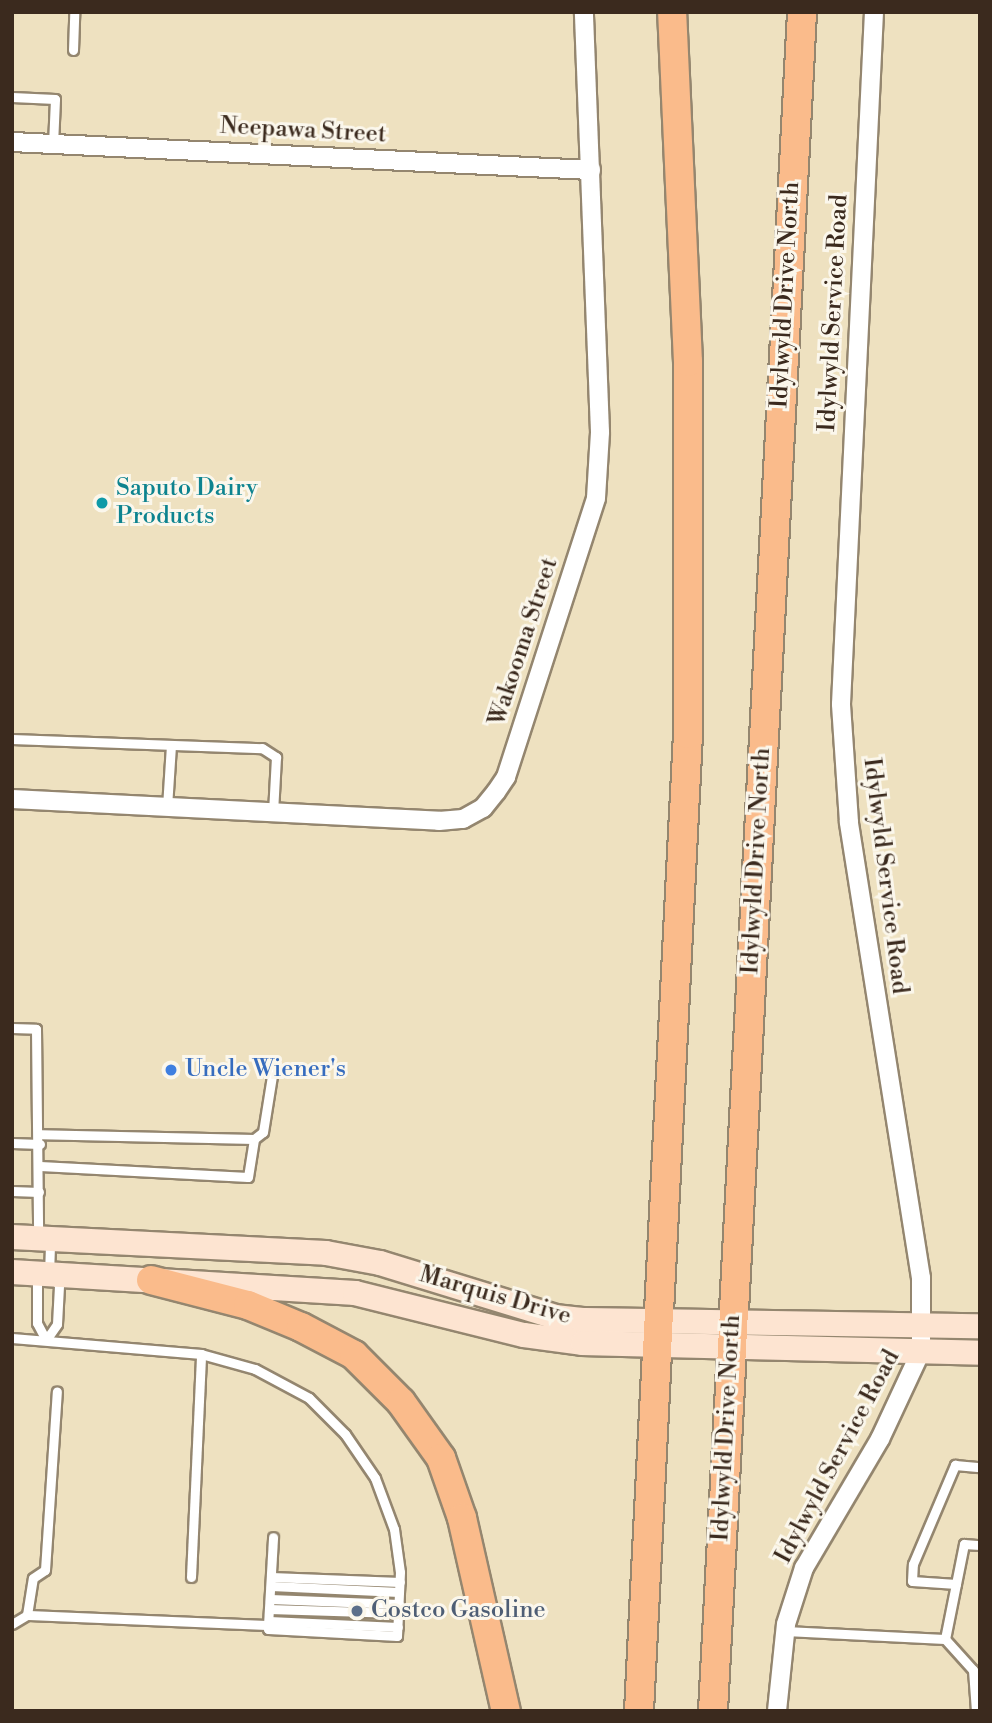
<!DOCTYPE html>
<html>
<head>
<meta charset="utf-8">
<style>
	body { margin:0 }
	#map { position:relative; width:992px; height:1723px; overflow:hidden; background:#eee1c0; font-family:"Libre Bodoni",serif }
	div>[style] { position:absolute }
	.roads { filter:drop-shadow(2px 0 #94866f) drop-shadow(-2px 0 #94866f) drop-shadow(0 2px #94866f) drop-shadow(0 -2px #94866f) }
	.service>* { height:9px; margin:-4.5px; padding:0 4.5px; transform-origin:4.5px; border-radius:4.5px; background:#fff }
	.minor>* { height:18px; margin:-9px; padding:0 9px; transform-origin:9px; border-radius:9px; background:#fff }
	.secondary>* { height:24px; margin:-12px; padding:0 12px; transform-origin:12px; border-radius:12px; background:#fde4d1 }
	.trunk>* { height:28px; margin:-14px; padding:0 14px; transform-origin:14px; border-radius:14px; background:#fabb8b }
	.dots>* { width:19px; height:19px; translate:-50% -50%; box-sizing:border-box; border:4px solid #fbf7ec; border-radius:50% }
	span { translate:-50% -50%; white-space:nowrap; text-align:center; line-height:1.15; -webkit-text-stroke:6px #fbf7ec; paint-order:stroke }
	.street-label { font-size:24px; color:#3b2a1e }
	.culture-label { font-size:24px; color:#0d838f }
	.left { translate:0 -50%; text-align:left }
	.shop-label { font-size:24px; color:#366cbe }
	.service-label { font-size:24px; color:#4e5e75 }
	.frame { position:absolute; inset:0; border:14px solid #3b2a1e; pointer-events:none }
</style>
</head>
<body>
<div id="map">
	<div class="roads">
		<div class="service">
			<i style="left:73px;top:50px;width:38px;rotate:-88deg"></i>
			<i style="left:12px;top:97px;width:43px;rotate:2.7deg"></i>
			<i style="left:55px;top:99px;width:45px;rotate:92.5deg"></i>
			<i style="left:12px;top:739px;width:250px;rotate:2.1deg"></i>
			<i style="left:262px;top:748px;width:17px;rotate:33deg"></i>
			<i style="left:276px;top:757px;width:56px;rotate:93.1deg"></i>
			<i style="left:167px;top:807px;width:62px;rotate:-86.3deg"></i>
			<i style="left:12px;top:1028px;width:24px;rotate:2deg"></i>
			<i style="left:36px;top:1029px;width:208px;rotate:89.4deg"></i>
			<i style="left:254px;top:1139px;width:11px;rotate:-38deg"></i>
			<i style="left:263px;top:1132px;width:70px;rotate:-80.9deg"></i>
			<i style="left:12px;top:1143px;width:28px;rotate:2deg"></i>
			<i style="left:40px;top:1166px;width:208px;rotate:3deg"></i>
			<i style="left:248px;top:1177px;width:38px;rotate:-81deg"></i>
			<i style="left:254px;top:1139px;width:213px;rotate:-178.7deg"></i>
			<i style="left:12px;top:1191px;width:27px;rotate:2deg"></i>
			<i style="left:42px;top:1279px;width:6px;rotate:141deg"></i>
			<i style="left:37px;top:1283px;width:40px;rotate:90deg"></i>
			<i style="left:37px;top:1323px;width:19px;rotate:62deg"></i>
			<i style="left:12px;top:1338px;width:190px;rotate:4.8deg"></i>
			<i style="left:201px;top:1354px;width:56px;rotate:15.5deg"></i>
			<i style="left:255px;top:1369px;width:61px;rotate:28.2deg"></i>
			<i style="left:309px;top:1398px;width:51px;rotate:45deg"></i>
			<i style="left:345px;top:1434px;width:53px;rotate:55.7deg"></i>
			<i style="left:375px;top:1478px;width:54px;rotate:69.6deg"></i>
			<i style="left:394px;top:1529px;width:43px;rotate:82.1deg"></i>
			<i style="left:400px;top:1572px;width:64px;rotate:92.7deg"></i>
			<i style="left:397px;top:1636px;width:129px;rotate:-176.9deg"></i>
			<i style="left:268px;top:1629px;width:4px;rotate:-90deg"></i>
			<i style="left:46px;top:1340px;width:19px;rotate:-55deg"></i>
			<i style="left:57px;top:1324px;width:39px;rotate:-87deg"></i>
			<i style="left:59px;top:1285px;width:15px;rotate:-132deg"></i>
			<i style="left:49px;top:1274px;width:33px;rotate:-88deg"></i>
			<i style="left:191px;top:1577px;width:223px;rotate:-87.4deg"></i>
			<i style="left:271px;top:1577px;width:129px;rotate:2.2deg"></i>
			<i style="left:956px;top:1584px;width:44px;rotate:-176.1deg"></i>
			<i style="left:912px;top:1581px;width:17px;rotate:-87deg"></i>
			<i style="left:913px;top:1564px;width:108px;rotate:-67deg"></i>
			<i style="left:955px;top:1465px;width:25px;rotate:5deg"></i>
			<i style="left:271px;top:1586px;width:128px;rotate:2.7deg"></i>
			<i style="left:270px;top:1599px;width:129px;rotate:2.2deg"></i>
			<i style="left:269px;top:1609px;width:129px;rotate:1.8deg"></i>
			<i style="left:27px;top:1615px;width:37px;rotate:-81deg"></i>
			<i style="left:33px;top:1578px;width:14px;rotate:-34deg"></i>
			<i style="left:45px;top:1570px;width:179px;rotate:-86.2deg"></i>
			<i style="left:269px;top:1621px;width:129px;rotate:2.7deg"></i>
			<i style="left:12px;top:1624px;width:17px;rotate:-31deg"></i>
			<i style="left:27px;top:1615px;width:241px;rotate:2.4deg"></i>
			<i style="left:268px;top:1625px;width:88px;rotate:-86.7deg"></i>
			<i style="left:785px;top:1631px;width:160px;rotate:2.9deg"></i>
			<i style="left:945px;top:1639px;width:97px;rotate:-78.7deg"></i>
			<i style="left:964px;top:1544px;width:16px;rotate:4deg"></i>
			<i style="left:945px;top:1639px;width:42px;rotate:47.9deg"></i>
			<i style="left:973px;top:1670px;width:41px;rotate:85.8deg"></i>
		</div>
		<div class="minor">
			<i style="left:12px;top:142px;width:580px;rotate:2.77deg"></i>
			<i style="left:12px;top:799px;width:428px;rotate:2.9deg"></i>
			<i style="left:439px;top:821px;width:24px;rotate:-5deg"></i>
			<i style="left:463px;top:819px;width:23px;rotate:-29deg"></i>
			<i style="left:483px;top:808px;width:21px;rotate:-51deg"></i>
			<i style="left:496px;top:792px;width:18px;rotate:-56deg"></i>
			<i style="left:506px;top:777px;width:293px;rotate:-72.1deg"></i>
			<i style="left:596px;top:498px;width:66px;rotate:-86.5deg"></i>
			<i style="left:600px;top:432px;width:420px;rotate:-92.2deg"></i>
			<i style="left:777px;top:1711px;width:87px;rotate:-84.1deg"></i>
			<i style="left:786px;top:1624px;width:59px;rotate:-72.2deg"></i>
			<i style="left:804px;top:1568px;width:150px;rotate:-59.5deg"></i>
			<i style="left:880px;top:1439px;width:97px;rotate:-65deg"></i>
			<i style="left:921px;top:1351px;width:73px;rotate:-90deg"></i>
			<i style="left:921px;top:1278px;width:462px;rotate:-99deg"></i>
			<i style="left:849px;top:822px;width:118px;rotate:-93.9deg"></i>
			<i style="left:841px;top:704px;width:693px;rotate:-87.27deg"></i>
		</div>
		<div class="secondary">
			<i style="left:12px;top:1237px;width:314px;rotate:2.9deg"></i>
			<i style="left:326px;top:1253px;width:55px;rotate:10.5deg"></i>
			<i style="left:380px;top:1263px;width:183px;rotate:17.1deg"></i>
			<i style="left:555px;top:1317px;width:27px;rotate:6deg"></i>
			<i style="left:582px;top:1320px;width:398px;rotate:0.9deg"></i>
			<i style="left:12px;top:1272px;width:344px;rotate:3.5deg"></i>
			<i style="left:355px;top:1293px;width:174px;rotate:14deg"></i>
			<i style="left:524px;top:1335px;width:60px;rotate:7.7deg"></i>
			<i style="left:583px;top:1343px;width:397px;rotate:1.4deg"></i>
		</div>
		<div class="trunk">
			<i style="left:151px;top:1280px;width:100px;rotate:14.5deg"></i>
			<i style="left:248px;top:1305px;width:57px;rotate:22.5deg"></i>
			<i style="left:301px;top:1327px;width:60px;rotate:27.8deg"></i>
			<i style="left:354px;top:1355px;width:66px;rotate:45deg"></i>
			<i style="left:401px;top:1402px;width:69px;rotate:54.5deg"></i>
			<i style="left:441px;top:1458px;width:64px;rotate:70.7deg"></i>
			<i style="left:462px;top:1518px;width:198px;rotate:77.2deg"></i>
			<i style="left:639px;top:1711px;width:978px;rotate:-87.13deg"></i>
			<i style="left:688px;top:734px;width:372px;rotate:-90deg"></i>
			<i style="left:688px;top:362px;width:350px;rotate:-92.6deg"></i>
			<i style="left:713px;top:1711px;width:1701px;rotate:-87deg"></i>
		</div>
	</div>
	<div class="dots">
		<i style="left:102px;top:503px;background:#0f9aa8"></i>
		<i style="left:171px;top:1070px;background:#3f7fe0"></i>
		<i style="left:357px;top:1611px;background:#5c6f8a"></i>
	</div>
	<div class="street-label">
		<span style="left:303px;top:131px;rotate:3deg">Neepawa Street</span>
		<span style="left:786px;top:295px;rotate:-87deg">Idylwyld Drive North</span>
		<span style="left:834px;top:313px;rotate:-87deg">Idylwyld Service Road</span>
		<span style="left:524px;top:642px;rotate:-72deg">Wakooma Street</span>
		<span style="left:757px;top:861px;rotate:-87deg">Idylwyld Drive North</span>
		<span style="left:885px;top:876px;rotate:83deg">Idylwyld Service Road</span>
		<span style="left:495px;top:1296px;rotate:16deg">Marquis Drive</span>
		<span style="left:727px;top:1428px;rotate:-87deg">Idylwyld Drive North</span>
		<span style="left:838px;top:1457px;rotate:-62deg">Idylwyld Service Road</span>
	</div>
	<div class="culture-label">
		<span class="left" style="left:116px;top:503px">Saputo Dairy<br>Products</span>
	</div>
	<div class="shop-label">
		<span class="left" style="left:185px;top:1070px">Uncle Wiener's</span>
	</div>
	<div class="service-label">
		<span class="left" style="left:371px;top:1611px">Costco Gasoline</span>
	</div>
	<div class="frame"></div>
</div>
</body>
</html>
